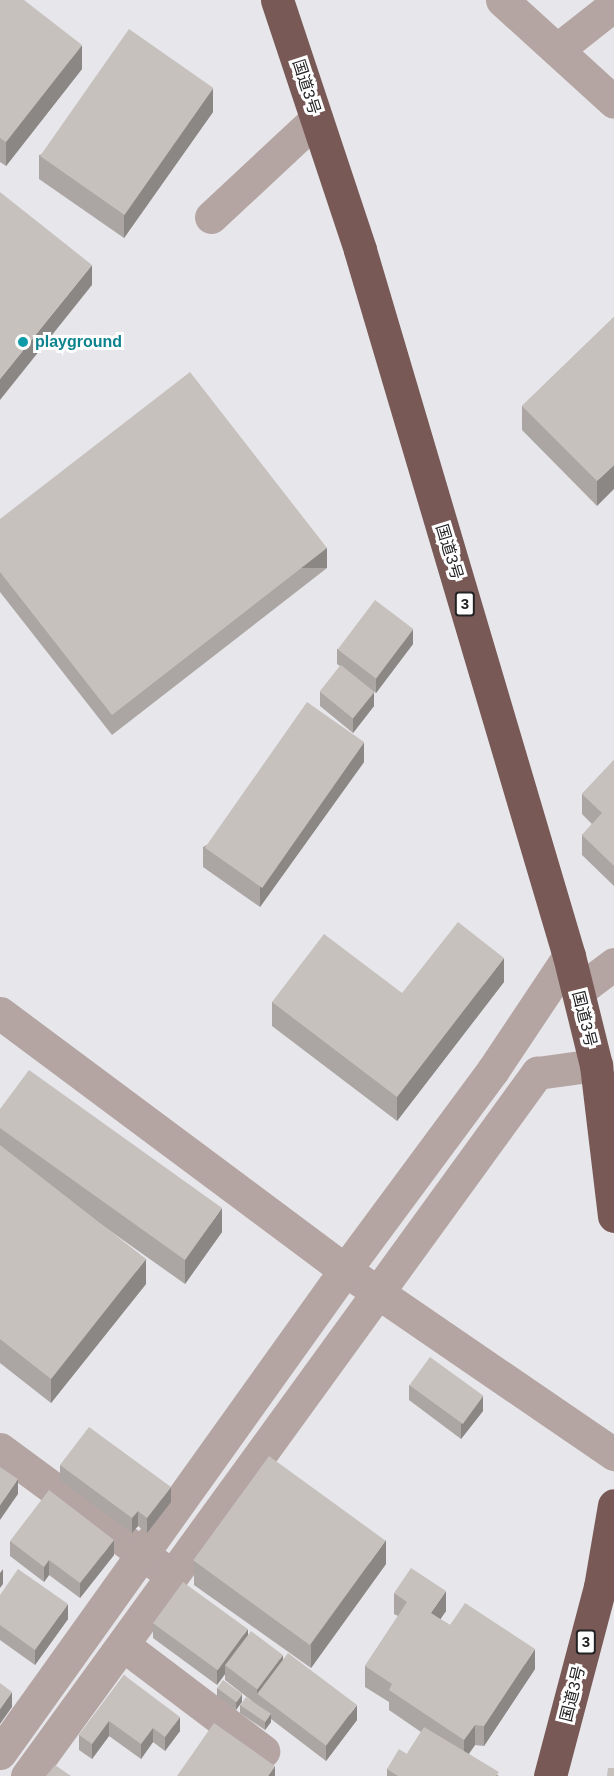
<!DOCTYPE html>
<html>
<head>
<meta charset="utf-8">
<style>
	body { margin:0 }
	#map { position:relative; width:614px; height:1776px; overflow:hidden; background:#e6e6eb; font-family:Helvetica,"Noto Sans JP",sans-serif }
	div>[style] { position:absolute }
	.minor>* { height:33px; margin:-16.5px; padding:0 16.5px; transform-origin:16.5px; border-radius:16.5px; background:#b4a4a2 }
	.highway>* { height:33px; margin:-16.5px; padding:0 16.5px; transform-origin:16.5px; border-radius:16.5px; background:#785956 }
	.wall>* { inset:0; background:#aba6a3 }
	.shaded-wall>* { inset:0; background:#8b8785; transform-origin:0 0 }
	.building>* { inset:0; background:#c7c1be; transform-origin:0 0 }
	.dots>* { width:16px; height:16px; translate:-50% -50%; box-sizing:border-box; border:3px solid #fff; border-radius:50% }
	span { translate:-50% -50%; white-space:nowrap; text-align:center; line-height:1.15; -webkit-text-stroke:6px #fff; paint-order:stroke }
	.shield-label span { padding:2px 4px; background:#fff; border:2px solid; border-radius:4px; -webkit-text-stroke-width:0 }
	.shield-label { font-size:15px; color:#232325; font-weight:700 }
	.street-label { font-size:16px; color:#232325 }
	.culture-label { font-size:16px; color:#0d838f; font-weight:700 }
	.left { translate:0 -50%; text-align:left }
</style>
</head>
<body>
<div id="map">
	<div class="minor">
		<i style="left:502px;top:0;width:151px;rotate:42.3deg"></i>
		<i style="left:558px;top:49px;width:71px;rotate:-38.2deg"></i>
		<i style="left:211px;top:217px;width:144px;rotate:-43deg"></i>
		<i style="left:578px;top:991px;width:45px;rotate:-36.9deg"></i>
		<i style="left:0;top:1013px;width:430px;rotate:36.7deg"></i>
		<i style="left:345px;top:1270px;width:326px;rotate:34.4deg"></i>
		<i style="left:0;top:1449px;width:199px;rotate:36.4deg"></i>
		<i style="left:123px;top:1645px;width:176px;rotate:37.1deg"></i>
		<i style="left:0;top:1753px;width:594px;rotate:-54.46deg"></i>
		<i style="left:345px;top:1270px;width:249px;rotate:-53.5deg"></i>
		<i style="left:493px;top:1070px;width:137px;rotate:-56.3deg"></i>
		<i style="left:27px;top:1776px;width:869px;rotate:-54.04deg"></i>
		<i style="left:537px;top:1073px;width:60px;rotate:-7.7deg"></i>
	</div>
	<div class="highway">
		<i style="left:277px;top:0;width:263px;rotate:71.6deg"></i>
		<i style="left:360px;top:250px;width:736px;rotate:73.51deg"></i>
		<i style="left:569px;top:956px;width:112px;rotate:76.1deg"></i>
		<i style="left:596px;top:1065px;width:152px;rotate:83.2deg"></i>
		<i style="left:550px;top:1776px;width:196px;rotate:-75.2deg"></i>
		<i style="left:600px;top:1587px;width:83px;rotate:-80.3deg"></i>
	</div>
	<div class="wall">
		<i style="clip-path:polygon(0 0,82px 69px,6px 166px,0 162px)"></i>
		<i style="clip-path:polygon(213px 112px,124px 238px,39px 179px,39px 155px)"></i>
		<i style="clip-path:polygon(614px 317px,597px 506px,522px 430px,522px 406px)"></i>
		<i style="clip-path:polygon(0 519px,327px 568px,112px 735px,0 592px)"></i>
		<i style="clip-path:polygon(413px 644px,376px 693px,374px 692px,374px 706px,353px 733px,320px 706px,320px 692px,340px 666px,337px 664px,337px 649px)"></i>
		<i style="clip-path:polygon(614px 760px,614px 886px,582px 855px,582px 835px,592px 824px,582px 814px,582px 794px)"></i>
		<i style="clip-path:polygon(364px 762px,260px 907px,203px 867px,203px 847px)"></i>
		<i style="clip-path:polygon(504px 982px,397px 1121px,272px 1026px,272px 1002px,402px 993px)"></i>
		<i style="clip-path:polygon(0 1109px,222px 1232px,185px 1284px,99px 1223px,146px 1284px,51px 1403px,0 1363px)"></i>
		<i style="clip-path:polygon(409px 1385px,483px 1411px,461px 1439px,409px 1400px)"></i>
		<i style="clip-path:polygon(60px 1465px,171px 1502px,147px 1533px,138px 1526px,132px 1533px,60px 1480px)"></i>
		<i style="clip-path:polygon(10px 1541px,114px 1555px,80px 1598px,49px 1575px,44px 1582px,10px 1556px)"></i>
		<i style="clip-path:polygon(194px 1561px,386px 1564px,311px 1668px,194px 1585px)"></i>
		<i style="clip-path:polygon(394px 1593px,446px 1611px,440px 1619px,450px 1625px,535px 1669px,484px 1746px,475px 1745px,469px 1754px,499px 1776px,387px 1776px,387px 1769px,407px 1754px,421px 1732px,389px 1710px,389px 1702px,365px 1687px,365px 1666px,398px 1616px,394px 1614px)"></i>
		<i style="clip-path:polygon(0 1595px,68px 1619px,35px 1665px,0 1640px)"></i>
		<i style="clip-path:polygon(153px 1623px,248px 1636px,283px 1660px,357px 1720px,326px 1761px,271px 1719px,271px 1722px,265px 1730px,240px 1713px,240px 1705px,252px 1701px,225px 1680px,225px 1674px,217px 1685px,153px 1638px)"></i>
		<i style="clip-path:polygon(124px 1675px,180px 1731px,165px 1751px,153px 1742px,141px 1759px,109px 1736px,92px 1759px,79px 1750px,79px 1735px)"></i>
		<i style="clip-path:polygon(217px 1688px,242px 1694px,236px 1710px,217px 1696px)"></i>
	</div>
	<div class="shaded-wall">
		<i style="clip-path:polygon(82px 45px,82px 69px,6px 166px,6px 142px)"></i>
		<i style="clip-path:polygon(213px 88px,213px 112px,124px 238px,124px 214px)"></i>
		<i style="clip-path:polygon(92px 265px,92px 285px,0 400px,0 379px)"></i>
		<i style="clip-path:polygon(614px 465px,614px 489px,597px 506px,597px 481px)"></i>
		<i style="left:327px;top:548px;width:20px;height:272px;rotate:90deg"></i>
		<i style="clip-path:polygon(413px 629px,413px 644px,376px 693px,376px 679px)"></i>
		<i style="clip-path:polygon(374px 692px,374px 706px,353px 733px,353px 718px)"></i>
		<i style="clip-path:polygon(364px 742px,364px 762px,260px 907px,260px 887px)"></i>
		<i style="clip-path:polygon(504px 958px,504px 982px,397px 1121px,397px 1097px)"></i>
		<i style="clip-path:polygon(222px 1208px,222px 1232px,185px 1284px,185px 1260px)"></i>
		<i style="clip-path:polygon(146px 1259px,146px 1284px,51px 1403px,51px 1379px)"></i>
		<i style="clip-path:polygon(483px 1396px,483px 1411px,461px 1439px,461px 1424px)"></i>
		<i style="clip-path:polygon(18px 1479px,18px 1494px,0 1520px,0 1505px)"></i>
		<i style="clip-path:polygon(171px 1487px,171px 1502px,147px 1533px,147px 1518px)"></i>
		<i style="clip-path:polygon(138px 1511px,138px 1526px,132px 1533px,132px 1518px)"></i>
		<i style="clip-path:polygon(114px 1540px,114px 1555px,80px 1598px,80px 1583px)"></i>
		<i style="clip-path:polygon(386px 1540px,386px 1564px,311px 1668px,311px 1644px)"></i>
		<i style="clip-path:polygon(49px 1560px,49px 1575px,44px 1582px,44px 1567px)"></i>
		<i style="clip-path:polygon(3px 1569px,3px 1584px,0 1588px,0 1573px)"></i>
		<i style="clip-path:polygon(446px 1591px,446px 1611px,431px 1633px,431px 1613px)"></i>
		<i style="clip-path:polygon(68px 1604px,68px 1619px,35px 1665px,35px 1650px)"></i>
		<i style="clip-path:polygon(248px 1629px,248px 1644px,225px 1665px,225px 1674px,217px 1685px,217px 1670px)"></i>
		<i style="clip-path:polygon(535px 1649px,535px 1669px,484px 1746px,484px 1726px)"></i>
		<i style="clip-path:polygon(283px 1655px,283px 1670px,257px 1694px,257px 1705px,257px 1690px)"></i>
		<i style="clip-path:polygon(12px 1692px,12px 1707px,0 1724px,0 1709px)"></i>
		<i style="clip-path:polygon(242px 1694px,242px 1702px,236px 1710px,236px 1702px)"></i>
		<i style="clip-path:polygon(357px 1705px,357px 1720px,326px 1761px,326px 1746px)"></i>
		<i style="clip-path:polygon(271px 1714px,271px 1722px,265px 1730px,265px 1722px)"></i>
		<i style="clip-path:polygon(180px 1717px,180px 1731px,165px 1751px,165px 1737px)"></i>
		<i style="clip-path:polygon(109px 1721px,109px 1736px,92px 1759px,92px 1744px)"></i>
		<i style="clip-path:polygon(475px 1725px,475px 1745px,464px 1760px,464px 1740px)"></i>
		<i style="clip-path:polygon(153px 1728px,153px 1742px,141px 1759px,141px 1744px)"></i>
		<i style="clip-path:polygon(275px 1766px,275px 1776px,268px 1776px)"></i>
	</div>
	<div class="building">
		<i style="clip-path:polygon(0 0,24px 0,82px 45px,6px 142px,0 138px)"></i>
		<i style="left:129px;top:29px;width:103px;height:155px;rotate:35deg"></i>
		<i style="clip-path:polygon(0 192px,92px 265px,0 379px)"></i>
		<i style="clip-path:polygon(614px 317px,614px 465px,597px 481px,522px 406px)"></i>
		<i style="clip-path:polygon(190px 372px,327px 548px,112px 715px,0 572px,0 519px)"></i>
		<i style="left:375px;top:600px;width:48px;height:62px;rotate:37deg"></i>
		<i style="left:341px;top:665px;width:43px;height:34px;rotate:39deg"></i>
		<i style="left:307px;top:702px;width:70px;height:178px;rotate:35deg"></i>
		<i style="clip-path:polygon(614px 760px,614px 866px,582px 835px,602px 813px,582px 794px)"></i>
		<i style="clip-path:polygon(458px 922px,504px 958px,397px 1097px,272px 1002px,324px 934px,402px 993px)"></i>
		<i style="clip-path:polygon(29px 1070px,222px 1208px,185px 1260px,0 1128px,0 1109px)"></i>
		<i style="clip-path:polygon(0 1145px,146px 1259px,51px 1379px,0 1339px)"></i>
		<i style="left:430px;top:1357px;width:66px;height:35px;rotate:36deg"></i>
		<i style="clip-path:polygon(89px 1427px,171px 1487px,147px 1518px,138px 1511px,132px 1518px,60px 1465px)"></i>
		<i style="left:269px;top:1456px;width:144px;height:129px;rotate:36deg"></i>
		<i style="clip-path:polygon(0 1467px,18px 1479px,0 1505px)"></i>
		<i style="clip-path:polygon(49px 1490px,114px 1540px,80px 1583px,49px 1560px,44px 1567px,10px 1541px)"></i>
		<i style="clip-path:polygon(411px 1568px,446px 1591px,431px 1613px,450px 1625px,465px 1603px,535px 1649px,484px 1726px,475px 1725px,464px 1740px,389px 1690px,392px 1684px,365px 1666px,407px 1602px,394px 1593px)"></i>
		<i style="clip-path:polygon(18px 1569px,68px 1604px,35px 1650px,0 1625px,0 1595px)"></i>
		<i style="left:183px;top:1582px;width:80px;height:51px;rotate:36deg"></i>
		<i style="left:251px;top:1631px;width:40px;height:43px;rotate:37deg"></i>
		<i style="left:288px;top:1653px;width:86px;height:51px;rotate:37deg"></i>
		<i style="clip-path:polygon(124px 1675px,180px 1717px,165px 1737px,153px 1728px,141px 1744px,109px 1721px,92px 1744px,79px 1735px)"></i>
		<i style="left:223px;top:1680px;width:24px;height:10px;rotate:36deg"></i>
		<i style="clip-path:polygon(0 1683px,12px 1692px,0 1709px)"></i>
		<i style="left:246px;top:1697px;width:30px;height:10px;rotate:34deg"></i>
		<i style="clip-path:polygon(214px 1723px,275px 1766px,268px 1776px,177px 1776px)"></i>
		<i style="clip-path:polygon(424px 1727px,499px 1772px,496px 1776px,398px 1776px,387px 1769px,399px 1749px,407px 1754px)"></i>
		<i style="clip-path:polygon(55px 1765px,71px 1776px,46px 1776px)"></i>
		<i style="clip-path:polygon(608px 1768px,614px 1768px,614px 1776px,607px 1776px)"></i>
	</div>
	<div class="dots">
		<i style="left:23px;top:342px;background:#0f9aa8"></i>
	</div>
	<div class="shield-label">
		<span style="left:465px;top:604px">3</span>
		<span style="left:586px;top:1642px">3</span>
	</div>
	<div class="street-label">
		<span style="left:306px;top:87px;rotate:72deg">国道3号</span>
		<span style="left:449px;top:552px;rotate:73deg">国道3号</span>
		<span style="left:584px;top:1019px;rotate:76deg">国道3号</span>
		<span style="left:573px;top:1694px;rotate:-76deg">国道3号</span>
	</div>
	<div class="culture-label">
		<span class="left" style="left:35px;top:342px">playground</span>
	</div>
</div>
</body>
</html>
